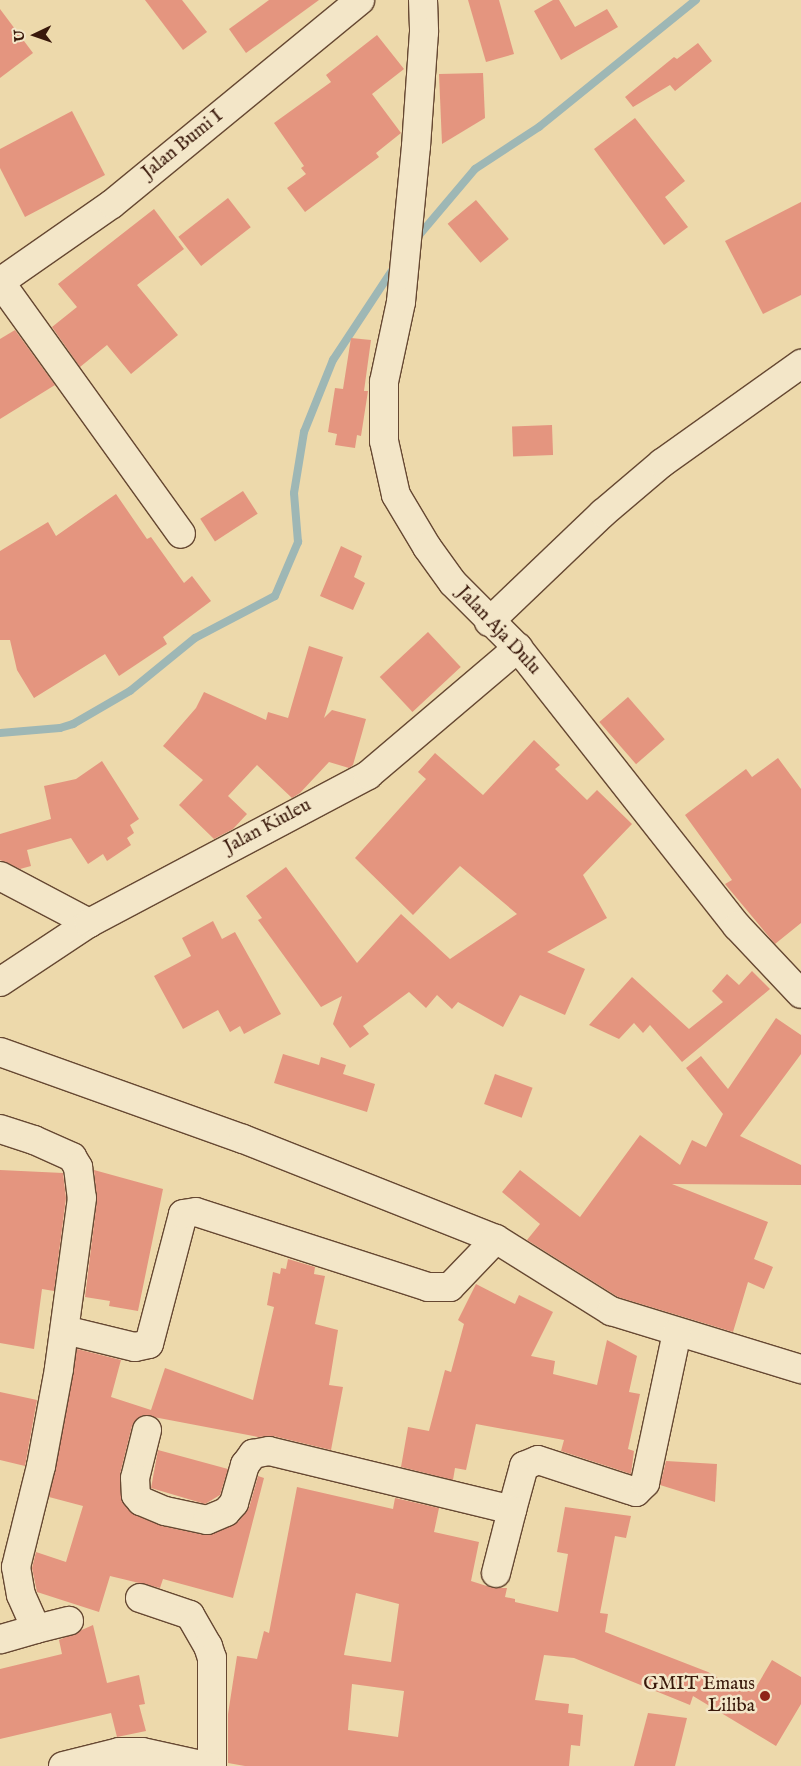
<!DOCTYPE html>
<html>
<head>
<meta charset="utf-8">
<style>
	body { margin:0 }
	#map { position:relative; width:801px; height:1766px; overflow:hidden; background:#edd9ab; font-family:"IM FELL English",serif }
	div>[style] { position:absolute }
	.stream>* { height:8px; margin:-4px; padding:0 4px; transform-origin:4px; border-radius:4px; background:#9eb7b5 }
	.building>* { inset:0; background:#e4957f; transform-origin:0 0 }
	.roads { filter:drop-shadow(1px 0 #664832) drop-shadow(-1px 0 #664832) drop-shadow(0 1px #664832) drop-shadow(0 -1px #664832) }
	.minor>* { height:28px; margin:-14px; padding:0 14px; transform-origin:14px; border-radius:14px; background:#f3e6c8 }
	.dots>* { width:14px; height:14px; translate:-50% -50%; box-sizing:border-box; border:2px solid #f3e6c8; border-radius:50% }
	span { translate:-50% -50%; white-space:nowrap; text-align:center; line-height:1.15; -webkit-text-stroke:5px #f3e6c8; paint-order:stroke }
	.street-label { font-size:19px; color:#39180a }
	.poi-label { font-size:19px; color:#39180a }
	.right { translate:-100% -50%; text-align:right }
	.north { position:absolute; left:10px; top:10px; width:50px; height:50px; -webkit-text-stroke:4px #f3e6c8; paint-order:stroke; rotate:267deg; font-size:14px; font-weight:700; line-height:20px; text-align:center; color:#39180a }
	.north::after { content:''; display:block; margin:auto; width:18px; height:22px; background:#39180a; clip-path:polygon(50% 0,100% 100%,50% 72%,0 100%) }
</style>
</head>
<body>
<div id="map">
	<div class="stream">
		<i style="left:415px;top:240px;width:93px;rotate:-49.8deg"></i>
		<i style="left:475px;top:169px;width:77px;rotate:-33.3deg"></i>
		<i style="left:539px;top:127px;width:202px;rotate:-39deg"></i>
		<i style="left:0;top:733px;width:60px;rotate:-4.8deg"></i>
		<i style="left:60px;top:728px;width:14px;rotate:-17deg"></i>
		<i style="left:73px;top:724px;width:66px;rotate:-30.1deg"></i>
		<i style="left:130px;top:691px;width:84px;rotate:-39.2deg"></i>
		<i style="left:195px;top:638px;width:90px;rotate:-27.7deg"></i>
		<i style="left:275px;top:596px;width:59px;rotate:-66.9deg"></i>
		<i style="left:298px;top:542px;width:49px;rotate:-94.7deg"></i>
		<i style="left:294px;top:493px;width:62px;rotate:-80.7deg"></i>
		<i style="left:304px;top:432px;width:78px;rotate:-68.1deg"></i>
		<i style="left:333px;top:360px;width:113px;rotate:-56.6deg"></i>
	</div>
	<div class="building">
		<i style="clip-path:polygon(145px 0,182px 0,207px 32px,183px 50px)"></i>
		<i style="clip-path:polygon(269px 0,319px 0,246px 53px,229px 29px)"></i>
		<i style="clip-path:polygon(468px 0,499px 0,514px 54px,486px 62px)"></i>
		<i style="clip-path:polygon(553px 0,559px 0,575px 27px,607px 9px,618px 27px,561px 60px,534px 11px)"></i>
		<i style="clip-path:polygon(0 9px,33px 53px,0 78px)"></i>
		<i style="clip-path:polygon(377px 35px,404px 69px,372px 94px,401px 133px,376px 153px,379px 157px,305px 212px,287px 188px,306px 174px,301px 168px,304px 166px,274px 123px,331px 82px,326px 75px)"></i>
		<i style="clip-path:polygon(698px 43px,712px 61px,675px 91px,670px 85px,633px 107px,625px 97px,674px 57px,677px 59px)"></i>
		<i style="clip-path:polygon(483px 73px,485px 118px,442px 144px,439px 74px)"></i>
		<i style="clip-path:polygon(72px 111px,105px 175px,25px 217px,0 168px,0 149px)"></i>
		<i style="clip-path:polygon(635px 118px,685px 181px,665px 197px,688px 227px,664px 245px,594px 149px)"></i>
		<i style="left:228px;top:198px;width:37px;height:63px;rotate:52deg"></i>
		<i style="left:476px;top:200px;width:51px;height:37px;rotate:50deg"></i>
		<i style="clip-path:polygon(801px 202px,801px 295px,763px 314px,725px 241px)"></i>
		<i style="clip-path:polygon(154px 209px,184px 249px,137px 285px,178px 335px,131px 374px,107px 345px,80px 367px,52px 327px,77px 307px,58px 284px)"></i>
		<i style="clip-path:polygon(15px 330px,55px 385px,0 419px,0 339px)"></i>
		<i style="clip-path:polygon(351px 338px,371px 340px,364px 391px,368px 391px,361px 436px,357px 435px,355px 448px,335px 445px,337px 434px,328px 432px,335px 388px,343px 389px)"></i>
		<i style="left:552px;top:425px;width:30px;height:40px;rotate:88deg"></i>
		<i style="left:243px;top:491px;width:27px;height:51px;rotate:57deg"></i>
		<i style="clip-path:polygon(116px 494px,147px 539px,151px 537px,184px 583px,192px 576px,211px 601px,163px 637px,167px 644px,119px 676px,105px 654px,34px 698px,17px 670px,10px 640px,0 640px,0 551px,48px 522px,56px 536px)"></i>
		<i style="clip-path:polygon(341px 546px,362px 556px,354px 577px,365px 583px,353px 610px,320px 596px)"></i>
		<i style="left:428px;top:632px;width:48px;height:66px;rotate:47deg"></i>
		<i style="clip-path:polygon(309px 646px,343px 657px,324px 718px,332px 710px,366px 719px,353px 765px,349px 768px,329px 762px,300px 793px,292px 798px,257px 765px,228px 796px,247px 814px,233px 829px,214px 839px,179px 805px,203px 780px,163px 746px,196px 708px,204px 692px,266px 720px,268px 712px,288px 718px)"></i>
		<i style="left:628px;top:697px;width:56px;height:38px;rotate:49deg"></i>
		<i style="clip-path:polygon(534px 740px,560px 765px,555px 769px,587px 800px,597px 790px,632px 824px,583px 875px,607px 918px,547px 952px,585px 969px,565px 1015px,520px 995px,503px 1027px,458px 1002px,452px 1009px,437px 995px,426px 1008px,409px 992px,363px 1026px,369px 1034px,350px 1048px,333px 1024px,342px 996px,321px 1007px,258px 920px,262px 918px,246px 896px,286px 867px,357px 963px,401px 914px,450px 959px,517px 914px,460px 866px,413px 915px,355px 858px,426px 779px,418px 772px,435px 753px,483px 795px)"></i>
		<i style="clip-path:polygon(778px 758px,801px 789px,801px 923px,775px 944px,725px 884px,732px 880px,685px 815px,746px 769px,752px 777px)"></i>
		<i style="clip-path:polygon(102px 761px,139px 819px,130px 825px,134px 833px,127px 838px,131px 845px,107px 861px,103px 854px,88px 864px,71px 838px,27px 850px,31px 866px,20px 869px,0 860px,0 834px,51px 819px,44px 786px,76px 779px)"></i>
		<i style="clip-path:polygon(213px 921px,222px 939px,235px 932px,281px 1014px,244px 1034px,240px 1026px,230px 1032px,218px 1010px,183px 1029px,154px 976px,191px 956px,182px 938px)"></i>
		<i style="clip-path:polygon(752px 971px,770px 989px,682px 1062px,650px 1025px,643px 1033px,634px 1023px,619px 1039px,589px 1025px,632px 977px,689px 1029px,723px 1002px,712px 991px,727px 974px,739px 985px)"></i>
		<i style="clip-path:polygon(776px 1018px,801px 1035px,801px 1054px,740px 1136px,801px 1165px,801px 1185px,672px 1184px,768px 1222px,754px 1259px,773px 1267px,764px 1289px,748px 1282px,733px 1332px,618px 1297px,527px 1240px,540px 1224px,502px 1192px,520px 1170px,580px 1217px,640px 1135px,680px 1165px,692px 1140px,706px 1147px,723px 1114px,686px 1068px,701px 1056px,728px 1089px)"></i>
		<i style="clip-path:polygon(283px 1054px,319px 1065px,321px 1057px,346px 1065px,343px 1074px,375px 1084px,367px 1112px,274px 1083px)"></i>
		<i style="left:495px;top:1074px;width:40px;height:32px;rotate:20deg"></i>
		<i style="clip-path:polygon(0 1170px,63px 1173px,66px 1198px,54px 1291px,42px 1289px,34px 1349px,0 1343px)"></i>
		<i style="clip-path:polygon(94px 1170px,163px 1189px,138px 1311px,109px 1306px,110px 1301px,85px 1297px,97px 1200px)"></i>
		<i style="clip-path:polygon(288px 1259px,315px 1267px,314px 1274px,325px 1276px,315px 1324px,338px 1330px,329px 1385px,343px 1387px,331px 1450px,273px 1436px,258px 1437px,143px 1415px,132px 1426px,120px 1474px,121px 1496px,135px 1515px,162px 1526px,204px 1535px,238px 1522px,249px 1508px,258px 1476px,264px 1478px,233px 1598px,163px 1579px,160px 1588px,110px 1576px,99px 1612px,37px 1592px,32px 1568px,36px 1552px,66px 1562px,83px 1506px,49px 1497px,77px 1349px,121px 1360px,111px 1397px,151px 1410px,165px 1368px,253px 1400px,274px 1307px,267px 1305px,273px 1272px,280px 1274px,281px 1268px,286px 1269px)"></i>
		<i style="clip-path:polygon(476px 1284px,515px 1304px,519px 1295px,553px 1312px,531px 1356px,555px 1361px,553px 1374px,597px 1385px,607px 1340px,637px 1356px,629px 1392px,640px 1394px,628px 1449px,634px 1451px,631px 1474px,561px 1451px,564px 1440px,476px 1424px,466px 1470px,455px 1468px,453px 1480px,401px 1467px,408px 1427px,429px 1431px,445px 1370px,451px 1372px,464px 1324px,458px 1320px)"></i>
		<i style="clip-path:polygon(0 1392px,37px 1400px,25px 1466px,0 1460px)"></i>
		<i style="clip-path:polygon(158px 1450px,228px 1469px,220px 1495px,205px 1504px,151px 1488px)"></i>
		<i style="clip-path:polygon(666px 1461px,717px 1464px,715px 1502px,660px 1485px)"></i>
		<i style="clip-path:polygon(evenodd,297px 1487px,393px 1509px,395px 1498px,439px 1508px,434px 1532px,479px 1542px,471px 1581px,493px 1588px,507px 1588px,505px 1597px,515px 1599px,515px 1602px,558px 1612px,568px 1554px,557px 1552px,565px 1507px,631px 1516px,626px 1538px,615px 1536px,600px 1613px,608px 1614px,605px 1632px,708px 1672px,734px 1687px,738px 1679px,755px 1689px,772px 1660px,801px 1677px,801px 1704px,776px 1746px,693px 1696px,690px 1705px,574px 1658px,544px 1655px,535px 1700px,569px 1704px,568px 1713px,583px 1715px,580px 1746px,571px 1745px,569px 1766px,245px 1766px,228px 1763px,228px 1714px,237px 1656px,257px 1659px,264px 1631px,269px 1633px,297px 1487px,356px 1593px,399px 1604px,391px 1662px,344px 1655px,356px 1593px,297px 1487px,352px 1684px,404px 1691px,398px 1737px,348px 1730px,352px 1684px)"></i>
		<i style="clip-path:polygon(93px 1625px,107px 1683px,139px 1675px,145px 1704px,139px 1705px,146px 1731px,117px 1737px,111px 1713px,0 1739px,0 1669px,62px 1654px,59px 1640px)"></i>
		<i style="clip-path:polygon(648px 1713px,687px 1718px,675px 1766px,634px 1766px)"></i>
	</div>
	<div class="roads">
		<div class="minor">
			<i style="left:423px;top:0;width:32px;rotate:88deg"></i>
			<i style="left:424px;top:32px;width:114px;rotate:94deg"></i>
			<i style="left:416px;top:146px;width:157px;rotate:95.5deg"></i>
			<i style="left:401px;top:302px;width:82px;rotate:102deg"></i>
			<i style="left:384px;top:382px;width:59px;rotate:90deg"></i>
			<i style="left:384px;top:441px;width:55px;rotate:77.5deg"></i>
			<i style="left:396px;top:495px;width:61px;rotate:59.2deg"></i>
			<i style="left:427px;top:547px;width:44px;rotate:54.2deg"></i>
			<i style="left:453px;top:583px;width:92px;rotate:45deg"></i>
			<i style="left:518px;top:648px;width:354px;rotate:51.8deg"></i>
			<i style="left:737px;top:926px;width:93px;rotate:46.7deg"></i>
			<i style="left:0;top:282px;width:136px;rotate:-34.9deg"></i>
			<i style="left:112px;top:204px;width:321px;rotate:-39.4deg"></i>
			<i style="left:0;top:282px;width:310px;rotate:54.3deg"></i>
			<i style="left:489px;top:622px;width:158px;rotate:-43.7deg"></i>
			<i style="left:603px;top:513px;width:77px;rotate:-40.3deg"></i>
			<i style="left:662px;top:463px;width:171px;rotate:-35.5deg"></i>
			<i style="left:0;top:876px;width:101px;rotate:27.8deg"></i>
			<i style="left:0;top:982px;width:107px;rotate:-33.5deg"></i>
			<i style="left:89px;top:923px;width:316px;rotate:-27.9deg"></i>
			<i style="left:368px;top:775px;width:197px;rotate:-40.3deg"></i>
			<i style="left:0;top:1052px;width:258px;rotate:19.7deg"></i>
			<i style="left:243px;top:1139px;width:272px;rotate:21.6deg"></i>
			<i style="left:496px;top:1239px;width:136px;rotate:32.1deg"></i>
			<i style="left:611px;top:1311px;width:199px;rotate:17deg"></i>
			<i style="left:0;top:1129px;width:36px;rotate:18deg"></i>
			<i style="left:34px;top:1140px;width:42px;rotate:24.1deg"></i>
			<i style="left:72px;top:1157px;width:12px;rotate:59deg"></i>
			<i style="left:78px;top:1167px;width:31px;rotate:83deg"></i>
			<i style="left:82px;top:1198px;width:173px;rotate:97.7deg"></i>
			<i style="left:59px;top:1369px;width:99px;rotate:100.5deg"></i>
			<i style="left:41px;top:1466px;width:104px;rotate:103.9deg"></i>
			<i style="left:16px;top:1567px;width:28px;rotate:80deg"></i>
			<i style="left:21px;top:1595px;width:37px;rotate:66deg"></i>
			<i style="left:36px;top:1629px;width:37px;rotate:164deg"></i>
			<i style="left:65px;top:1330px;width:72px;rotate:13.7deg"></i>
			<i style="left:135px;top:1347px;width:14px;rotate:-12deg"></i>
			<i style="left:149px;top:1344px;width:134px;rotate:-75.3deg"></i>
			<i style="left:183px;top:1214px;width:13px;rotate:-9deg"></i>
			<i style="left:196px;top:1212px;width:244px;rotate:17.9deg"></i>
			<i style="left:428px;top:1287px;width:22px"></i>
			<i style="left:450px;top:1287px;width:66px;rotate:-46.2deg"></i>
			<i style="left:147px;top:1430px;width:49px;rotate:104deg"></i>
			<i style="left:135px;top:1478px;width:17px;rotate:87deg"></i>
			<i style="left:136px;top:1495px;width:8px;rotate:50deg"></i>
			<i style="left:141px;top:1501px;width:26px;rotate:23deg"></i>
			<i style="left:165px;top:1511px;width:43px;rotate:12.1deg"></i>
			<i style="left:207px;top:1520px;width:21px;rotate:-23deg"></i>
			<i style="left:226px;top:1512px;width:12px;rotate:-48deg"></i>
			<i style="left:234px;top:1503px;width:40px;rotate:-74deg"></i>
			<i style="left:245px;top:1465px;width:14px;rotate:-54deg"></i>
			<i style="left:253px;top:1454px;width:16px;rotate:-11deg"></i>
			<i style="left:269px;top:1451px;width:250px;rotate:13.6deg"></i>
			<i style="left:512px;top:1510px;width:46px;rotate:-74.7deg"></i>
			<i style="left:524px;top:1466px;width:15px;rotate:-23deg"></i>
			<i style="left:538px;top:1460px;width:103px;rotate:18.1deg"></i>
			<i style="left:636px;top:1492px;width:13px;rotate:-45deg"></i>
			<i style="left:645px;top:1483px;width:154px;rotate:-78deg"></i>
			<i style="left:496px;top:1573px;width:65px;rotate:-75.7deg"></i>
			<i style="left:140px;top:1598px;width:53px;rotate:18.8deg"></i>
			<i style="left:190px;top:1615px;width:36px;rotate:60deg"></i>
			<i style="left:208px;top:1646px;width:13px;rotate:72deg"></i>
			<i style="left:212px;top:1658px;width:108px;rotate:90deg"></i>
			<i style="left:36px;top:1629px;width:34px;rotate:-14deg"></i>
			<i style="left:63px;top:1766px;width:58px;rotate:-14deg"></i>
			<i style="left:119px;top:1752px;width:23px"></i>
			<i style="left:142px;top:1752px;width:66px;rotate:12.3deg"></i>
		</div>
	</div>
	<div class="dots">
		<i style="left:765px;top:1696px;background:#8f2418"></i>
	</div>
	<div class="street-label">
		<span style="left:183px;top:145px;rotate:-39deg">Jalan Bumi I</span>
		<span style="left:498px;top:631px;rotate:47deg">Jalan Aja Dulu</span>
		<span style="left:268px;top:827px;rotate:-28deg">Jalan Kiuleu</span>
	</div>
	<div class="poi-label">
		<span class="right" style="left:755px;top:1696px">GMIT Emaus<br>Liliba</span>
	</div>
	<div class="north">U</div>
</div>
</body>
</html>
